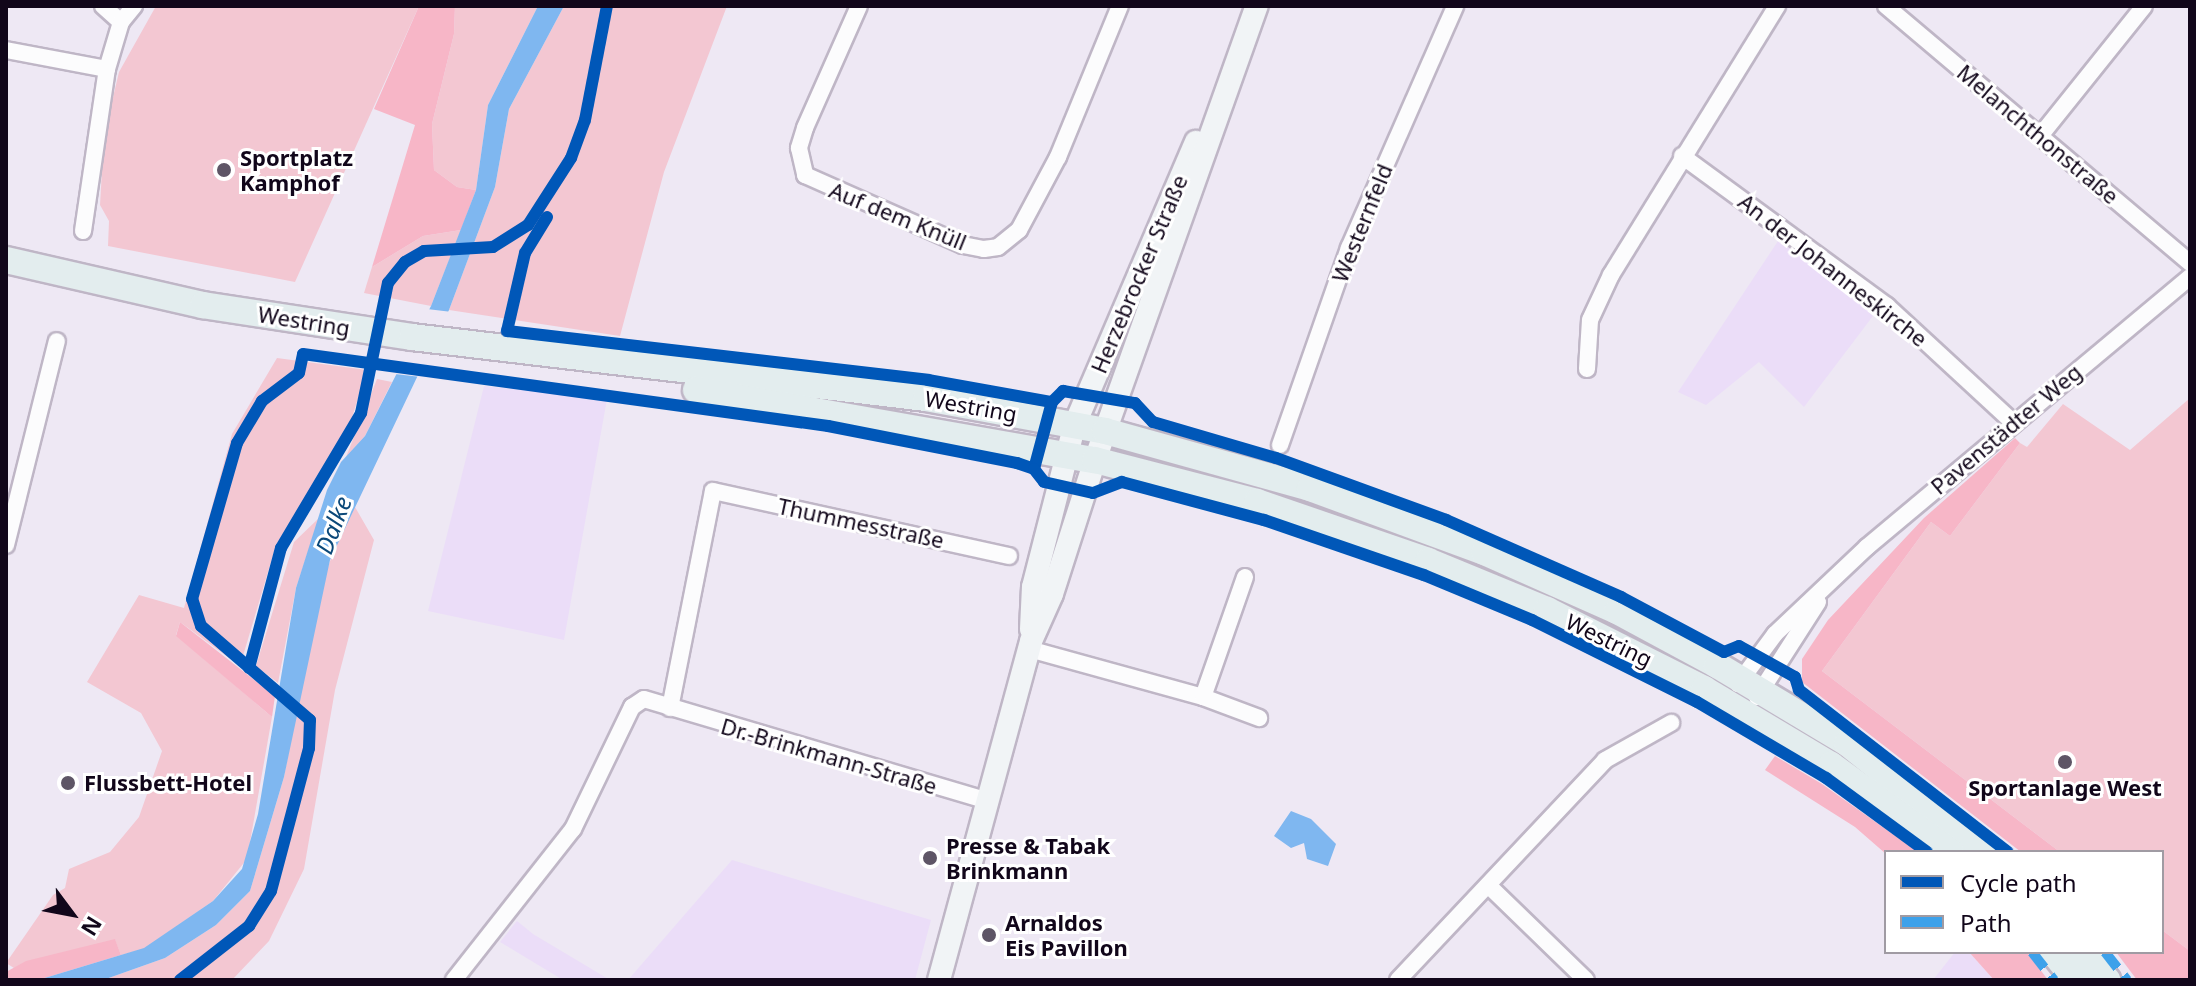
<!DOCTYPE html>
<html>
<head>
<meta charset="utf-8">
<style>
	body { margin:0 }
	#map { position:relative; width:2196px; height:986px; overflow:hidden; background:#eee8f4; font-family:"Noto Sans",sans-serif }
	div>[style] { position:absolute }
	.built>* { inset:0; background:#ebddf8 }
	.green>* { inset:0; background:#f3c7d2 }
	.forest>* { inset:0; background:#f7b6c7 }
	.water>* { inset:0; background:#7fb7f0 }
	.pier>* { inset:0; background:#eee8f4 }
	.roads { filter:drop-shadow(2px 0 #bfb6c6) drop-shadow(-2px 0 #bfb6c6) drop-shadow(0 2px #bfb6c6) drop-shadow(0 -2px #bfb6c6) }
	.street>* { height:16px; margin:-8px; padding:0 8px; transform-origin:8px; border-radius:8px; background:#fcfcfd }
	.secondary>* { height:22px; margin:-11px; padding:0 11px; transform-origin:11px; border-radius:11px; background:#f1f4f6 }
	.primary>* { height:26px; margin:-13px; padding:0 13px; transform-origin:13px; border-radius:13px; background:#e3edee }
	.quiet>* { height:10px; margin-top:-5px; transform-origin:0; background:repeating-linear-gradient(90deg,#3da1ea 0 20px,transparent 0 30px) }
	.cycleway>* { height:12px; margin:-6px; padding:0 6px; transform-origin:6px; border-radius:6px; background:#0057b8 }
	.dots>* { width:22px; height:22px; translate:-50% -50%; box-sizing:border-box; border:4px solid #fff; border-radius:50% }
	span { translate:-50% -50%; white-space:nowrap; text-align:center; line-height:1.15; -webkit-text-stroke:6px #fff; paint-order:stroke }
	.street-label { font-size:22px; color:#11061a }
	.poi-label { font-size:22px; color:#11061a; font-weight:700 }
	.left { translate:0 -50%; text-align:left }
	.water-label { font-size:24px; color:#0b4879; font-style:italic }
	.frame { position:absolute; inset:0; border:8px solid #11061a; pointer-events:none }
	.legend { position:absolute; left:1884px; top:850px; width:280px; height:104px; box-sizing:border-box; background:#fff; border:2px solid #a09ba3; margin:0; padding:10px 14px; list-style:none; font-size:24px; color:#11061a }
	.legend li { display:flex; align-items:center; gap:16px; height:40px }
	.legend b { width:40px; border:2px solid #a09ba3 }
	.north { position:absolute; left:32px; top:874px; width:80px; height:80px; -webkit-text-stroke:6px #fff; paint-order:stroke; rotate:122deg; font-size:22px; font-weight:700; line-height:32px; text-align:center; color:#11061a }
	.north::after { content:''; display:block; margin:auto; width:28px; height:36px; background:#11061a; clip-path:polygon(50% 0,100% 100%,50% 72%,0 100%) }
</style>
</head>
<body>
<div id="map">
	<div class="built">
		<i style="clip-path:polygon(1780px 238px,1876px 312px,1804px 407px,1759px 362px,1706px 405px,1678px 392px)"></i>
		<i style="clip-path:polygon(484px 386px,607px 399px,564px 640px,428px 611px)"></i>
		<i style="clip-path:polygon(732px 860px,931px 920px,915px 980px,628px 980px)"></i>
		<i style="clip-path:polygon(517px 921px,533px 934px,610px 980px,563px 980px,500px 942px)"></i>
		<i style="clip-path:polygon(1955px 952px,1969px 952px,1994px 980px,1933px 980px)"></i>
	</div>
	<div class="green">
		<i style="clip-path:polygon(156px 6px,419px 6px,295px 282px,108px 246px,109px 221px,100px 205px,104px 135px,119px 72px)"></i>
		<i style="clip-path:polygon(455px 6px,538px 6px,488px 105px,476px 190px,457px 187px,434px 170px,432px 124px,454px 34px)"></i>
		<i style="clip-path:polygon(564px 6px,727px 6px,664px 172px,620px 336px,449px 310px,495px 187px,509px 109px)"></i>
		<i style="clip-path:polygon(461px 230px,431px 306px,364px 293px,372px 267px,423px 236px)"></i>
		<i style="clip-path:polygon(277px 358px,367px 370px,348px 430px,276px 545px,240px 666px,180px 622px,176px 635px,272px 717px,247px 859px,213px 901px,144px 949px,121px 955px,115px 940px,14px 968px,6px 963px,53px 895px,65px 888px,69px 869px,110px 852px,139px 817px,162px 751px,141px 713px,87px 682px,139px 595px,184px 608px,232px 434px)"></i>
		<i style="clip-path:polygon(377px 379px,392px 382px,365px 436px,346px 457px)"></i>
		<i style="clip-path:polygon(2190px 398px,2190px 951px,2162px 930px,2162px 852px,2060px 852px,1822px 671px,1931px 522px,1950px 536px,2020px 443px,2027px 447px,2063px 404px,2130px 450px)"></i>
		<i style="clip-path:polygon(355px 507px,374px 540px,335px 690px,304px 869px,269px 941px,232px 980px,103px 980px,165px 958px,216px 925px,250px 891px,284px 777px,319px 593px,342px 527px)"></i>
		<i style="clip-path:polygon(319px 518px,296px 588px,278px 683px,256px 666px,294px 542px)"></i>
	</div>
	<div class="forest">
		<i style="clip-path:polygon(419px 6px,455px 6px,454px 34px,432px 124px,434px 170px,457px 187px,476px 190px,461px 230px,423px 236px,372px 267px,415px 125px,374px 109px)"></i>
		<i style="clip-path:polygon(2015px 438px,2020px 443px,1950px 536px,1931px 522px,1822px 671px,2060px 852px,2021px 852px,1802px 682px,1802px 659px,1828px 620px,1924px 518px)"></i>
		<i style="clip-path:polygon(180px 622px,275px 696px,272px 717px,176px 636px)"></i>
		<i style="clip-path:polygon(1775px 756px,1822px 784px,1918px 852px,1886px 854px,1855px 827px,1765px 770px)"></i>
		<i style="clip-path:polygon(2162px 930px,2190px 951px,2190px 980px,2137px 980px,2116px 952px,2162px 952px)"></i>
		<i style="clip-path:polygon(115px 939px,121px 955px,38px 980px,6px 980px,6px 972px,26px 961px)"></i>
		<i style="clip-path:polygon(1969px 952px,2027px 952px,2048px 980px,1994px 980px)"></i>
	</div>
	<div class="water">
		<i style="clip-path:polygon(538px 6px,564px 6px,509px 109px,495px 187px,449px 310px,330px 560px,284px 777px,250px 891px,216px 925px,165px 958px,103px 980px,38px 980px,144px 948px,213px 901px,242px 869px,258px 814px,296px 588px,327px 490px,341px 462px,365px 436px,431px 306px,476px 190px,488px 105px)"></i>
		<i style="clip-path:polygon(1291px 811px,1311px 819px,1336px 844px,1328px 866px,1307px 859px,1304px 843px,1291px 848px,1274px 836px)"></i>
	</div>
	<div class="pier">
		<i style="clip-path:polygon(427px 309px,452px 312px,421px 377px,395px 374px)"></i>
	</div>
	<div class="roads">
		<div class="street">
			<i style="left:103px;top:6px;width:24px;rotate:42deg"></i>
			<i style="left:859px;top:6px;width:133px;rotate:113.9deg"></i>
			<i style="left:805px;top:128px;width:21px;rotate:107deg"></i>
			<i style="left:799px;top:148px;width:28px;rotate:77deg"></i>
			<i style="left:805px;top:175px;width:173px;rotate:23.9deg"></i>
			<i style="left:963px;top:245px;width:21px;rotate:11deg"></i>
			<i style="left:984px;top:249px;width:14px;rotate:-8deg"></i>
			<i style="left:998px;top:247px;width:27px;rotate:-39deg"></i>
			<i style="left:1019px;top:230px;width:83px;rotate:-61.9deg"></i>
			<i style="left:1058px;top:157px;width:163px;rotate:-67.7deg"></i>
			<i style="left:1886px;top:6px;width:398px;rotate:40.2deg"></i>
			<i style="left:6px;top:50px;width:103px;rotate:10.7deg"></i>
			<i style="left:2040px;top:136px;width:166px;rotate:-51.3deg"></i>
			<i style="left:1682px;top:156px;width:254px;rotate:36.2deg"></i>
			<i style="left:1887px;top:306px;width:173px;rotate:42.7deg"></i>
			<i style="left:83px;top:231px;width:164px;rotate:-81.6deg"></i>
			<i style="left:107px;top:69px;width:49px;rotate:-73.4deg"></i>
			<i style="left:121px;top:22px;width:21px;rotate:-51deg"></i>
			<i style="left:1587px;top:369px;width:49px;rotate:-86.5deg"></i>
			<i style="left:1590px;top:320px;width:50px;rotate:-65deg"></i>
			<i style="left:1611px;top:275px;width:316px;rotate:-58.3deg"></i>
			<i style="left:1280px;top:445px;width:209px;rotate:-70.7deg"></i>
			<i style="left:1349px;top:248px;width:264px;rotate:-66.3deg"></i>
			<i style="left:6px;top:545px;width:210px;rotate:-76deg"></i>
			<i style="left:1029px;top:649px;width:180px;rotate:15.4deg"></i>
			<i style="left:1203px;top:697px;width:127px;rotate:-70.7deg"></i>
			<i style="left:1738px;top:684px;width:62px;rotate:-53.5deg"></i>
			<i style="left:1775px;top:634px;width:127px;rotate:-43.4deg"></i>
			<i style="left:1867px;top:547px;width:421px;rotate:-39.9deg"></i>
			<i style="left:1203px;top:697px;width:60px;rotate:20.6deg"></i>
			<i style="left:1757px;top:697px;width:113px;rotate:-57.3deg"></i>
			<i style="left:670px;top:708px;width:221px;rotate:-78.8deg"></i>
			<i style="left:713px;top:491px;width:303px;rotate:12.4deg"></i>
			<i style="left:1488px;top:885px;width:136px;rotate:44.1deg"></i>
			<i style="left:454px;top:980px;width:192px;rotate:-51.8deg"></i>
			<i style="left:573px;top:829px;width:136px;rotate:-64.2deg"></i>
			<i style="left:632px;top:707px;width:14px;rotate:-34deg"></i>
			<i style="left:644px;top:699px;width:360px;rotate:16.5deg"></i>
			<i style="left:1398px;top:980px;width:302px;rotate:-46.7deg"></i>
			<i style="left:1605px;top:760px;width:76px;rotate:-29.3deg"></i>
		</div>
		<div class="secondary">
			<i style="left:1031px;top:629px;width:42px;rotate:-87.3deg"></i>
			<i style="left:1033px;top:587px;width:168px;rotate:-75.6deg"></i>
			<i style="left:1075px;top:424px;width:307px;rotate:-66.8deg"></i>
			<i style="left:939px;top:980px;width:351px;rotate:-74.8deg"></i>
			<i style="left:1031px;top:641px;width:51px;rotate:-65.9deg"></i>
			<i style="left:1052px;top:594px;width:141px;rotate:-72.2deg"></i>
			<i style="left:1095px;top:460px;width:482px;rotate:-70.4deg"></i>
		</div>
		<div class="primary">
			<i style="left:6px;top:260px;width:202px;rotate:12.9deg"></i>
			<i style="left:203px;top:305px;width:211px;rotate:8.7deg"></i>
			<i style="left:412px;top:337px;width:518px;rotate:6.77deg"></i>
			<i style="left:926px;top:398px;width:182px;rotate:10.4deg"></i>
			<i style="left:1105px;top:431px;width:213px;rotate:15.5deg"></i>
			<i style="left:1310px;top:488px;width:185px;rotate:20.2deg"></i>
			<i style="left:1484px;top:552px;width:145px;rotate:23.9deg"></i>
			<i style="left:1617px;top:611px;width:114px;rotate:28.4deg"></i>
			<i style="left:1717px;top:665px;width:152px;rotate:31deg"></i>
			<i style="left:1847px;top:743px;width:174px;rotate:38.7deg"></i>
			<i style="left:696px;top:390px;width:405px;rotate:10deg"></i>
			<i style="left:1095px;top:460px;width:167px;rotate:14.5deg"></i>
			<i style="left:1257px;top:502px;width:181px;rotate:19deg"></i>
			<i style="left:1428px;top:561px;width:129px;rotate:22.4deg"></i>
			<i style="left:1547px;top:610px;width:176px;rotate:26.7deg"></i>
			<i style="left:1704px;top:689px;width:148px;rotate:30.9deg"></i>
			<i style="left:1831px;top:765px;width:148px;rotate:35.9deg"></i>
			<i style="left:2053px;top:952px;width:36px;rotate:51deg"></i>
			<i style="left:2083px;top:952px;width:37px;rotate:49deg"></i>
		</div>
	</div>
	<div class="quiet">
		<i style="left:2032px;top:952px;width:36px;rotate:52deg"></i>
		<i style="left:2105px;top:952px;width:36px;rotate:52deg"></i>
	</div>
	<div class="cycleway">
		<i style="left:547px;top:217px;width:42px;rotate:121.4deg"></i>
		<i style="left:525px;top:253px;width:80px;rotate:103deg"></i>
		<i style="left:507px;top:331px;width:424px;rotate:6.6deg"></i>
		<i style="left:928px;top:380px;width:126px;rotate:10.1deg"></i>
		<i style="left:1034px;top:469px;width:69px;rotate:-75deg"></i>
		<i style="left:1052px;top:402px;width:16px;rotate:-45deg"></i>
		<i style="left:1063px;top:391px;width:73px;rotate:9.5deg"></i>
		<i style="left:1135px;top:403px;width:26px;rotate:47deg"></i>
		<i style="left:1153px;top:422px;width:128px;rotate:16.3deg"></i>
		<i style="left:1276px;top:458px;width:181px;rotate:20deg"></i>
		<i style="left:1446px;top:520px;width:191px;rotate:23.7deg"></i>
		<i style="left:1621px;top:597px;width:117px;rotate:28.1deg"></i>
		<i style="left:1724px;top:652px;width:16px;rotate:-22deg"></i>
		<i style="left:1739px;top:646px;width:64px;rotate:29deg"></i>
		<i style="left:1795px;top:677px;width:14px;rotate:73deg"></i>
		<i style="left:1799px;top:690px;width:264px;rotate:37.8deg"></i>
		<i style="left:249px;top:668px;width:124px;rotate:-75.1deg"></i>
		<i style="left:281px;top:548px;width:157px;rotate:-59.3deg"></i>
		<i style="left:361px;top:413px;width:133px;rotate:-78.3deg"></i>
		<i style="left:388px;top:283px;width:27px;rotate:-51deg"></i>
		<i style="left:405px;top:262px;width:22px;rotate:-30deg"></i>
		<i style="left:424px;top:251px;width:69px;rotate:-3.3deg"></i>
		<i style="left:493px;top:247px;width:41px;rotate:-32.2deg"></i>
		<i style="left:528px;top:225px;width:80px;rotate:-57.3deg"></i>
		<i style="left:571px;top:158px;width:40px;rotate:-69.8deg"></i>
		<i style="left:585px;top:120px;width:116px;rotate:-79.1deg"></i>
		<i style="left:180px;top:980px;width:88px;rotate:-38deg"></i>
		<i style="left:249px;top:926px;width:41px;rotate:-57.8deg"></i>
		<i style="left:271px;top:891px;width:148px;rotate:-75.1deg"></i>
		<i style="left:309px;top:748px;width:28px;rotate:-88deg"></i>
		<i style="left:310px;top:720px;width:144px;rotate:-139.2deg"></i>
		<i style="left:201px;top:626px;width:28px;rotate:-108deg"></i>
		<i style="left:192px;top:599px;width:162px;rotate:-73.9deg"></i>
		<i style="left:237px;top:443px;width:49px;rotate:-59.2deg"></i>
		<i style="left:262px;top:401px;width:46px;rotate:-37.1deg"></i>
		<i style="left:299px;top:373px;width:19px;rotate:-78deg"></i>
		<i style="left:303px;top:354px;width:530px;rotate:7.81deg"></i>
		<i style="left:828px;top:426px;width:193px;rotate:11.1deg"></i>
		<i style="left:1017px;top:463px;width:18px;rotate:19deg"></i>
		<i style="left:1034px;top:469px;width:16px;rotate:52deg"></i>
		<i style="left:1044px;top:482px;width:50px;rotate:12.7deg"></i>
		<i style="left:1093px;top:493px;width:31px;rotate:-21deg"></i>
		<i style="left:1122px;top:482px;width:147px;rotate:15deg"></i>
		<i style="left:1264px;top:520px;width:169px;rotate:19deg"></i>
		<i style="left:1424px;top:575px;width:117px;rotate:22.6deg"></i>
		<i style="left:1532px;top:620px;width:184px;rotate:26.4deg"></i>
		<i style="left:1697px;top:702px;width:150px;rotate:30.5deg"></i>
		<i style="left:1826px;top:778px;width:125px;rotate:36.2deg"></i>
	</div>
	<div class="dots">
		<i style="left:224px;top:170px;background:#5e5566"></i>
		<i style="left:2065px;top:762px;background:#5e5566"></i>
		<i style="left:68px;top:783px;background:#5e5566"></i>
		<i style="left:930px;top:858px;background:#5e5566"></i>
		<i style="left:989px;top:935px;background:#5e5566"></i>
	</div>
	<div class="street-label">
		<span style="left:2038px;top:134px;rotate:40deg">Melanchthonstraße</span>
		<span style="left:898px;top:216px;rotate:22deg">Auf dem Knüll</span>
		<span style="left:1362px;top:223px;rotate:-68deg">Westernfeld</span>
		<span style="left:1833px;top:270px;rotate:38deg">An der Johanneskirche</span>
		<span style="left:1139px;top:274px;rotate:-67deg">Herzebrocker Straße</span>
		<span style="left:304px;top:321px;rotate:9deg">Westring</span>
		<span style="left:971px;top:406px;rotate:10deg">Westring</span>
		<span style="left:2006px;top:429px;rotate:-40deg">Pavenstädter Weg</span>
		<span style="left:861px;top:523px;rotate:12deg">Thummesstraße</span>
		<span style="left:1609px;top:640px;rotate:26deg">Westring</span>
		<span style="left:829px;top:756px;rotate:16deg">Dr.-Brinkmann-Straße</span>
	</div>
	<div class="poi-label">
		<span class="left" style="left:240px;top:170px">Sportplatz<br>Kamphof</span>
		<span class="left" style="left:84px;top:783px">Flussbett-Hotel</span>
		<span style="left:2065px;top:788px">Sportanlage West</span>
		<span class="left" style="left:946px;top:858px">Presse &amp; Tabak<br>Brinkmann</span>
		<span class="left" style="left:1005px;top:935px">Arnaldos<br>Eis Pavillon</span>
	</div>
	<div class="water-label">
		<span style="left:333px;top:525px;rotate:-69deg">Dalke</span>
	</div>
	<div class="frame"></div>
	<ul class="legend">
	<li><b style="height:10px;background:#0057b8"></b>Cycle path</li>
	<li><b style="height:10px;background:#3da1ea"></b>Path</li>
	</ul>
	<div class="north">N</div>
</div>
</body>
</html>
